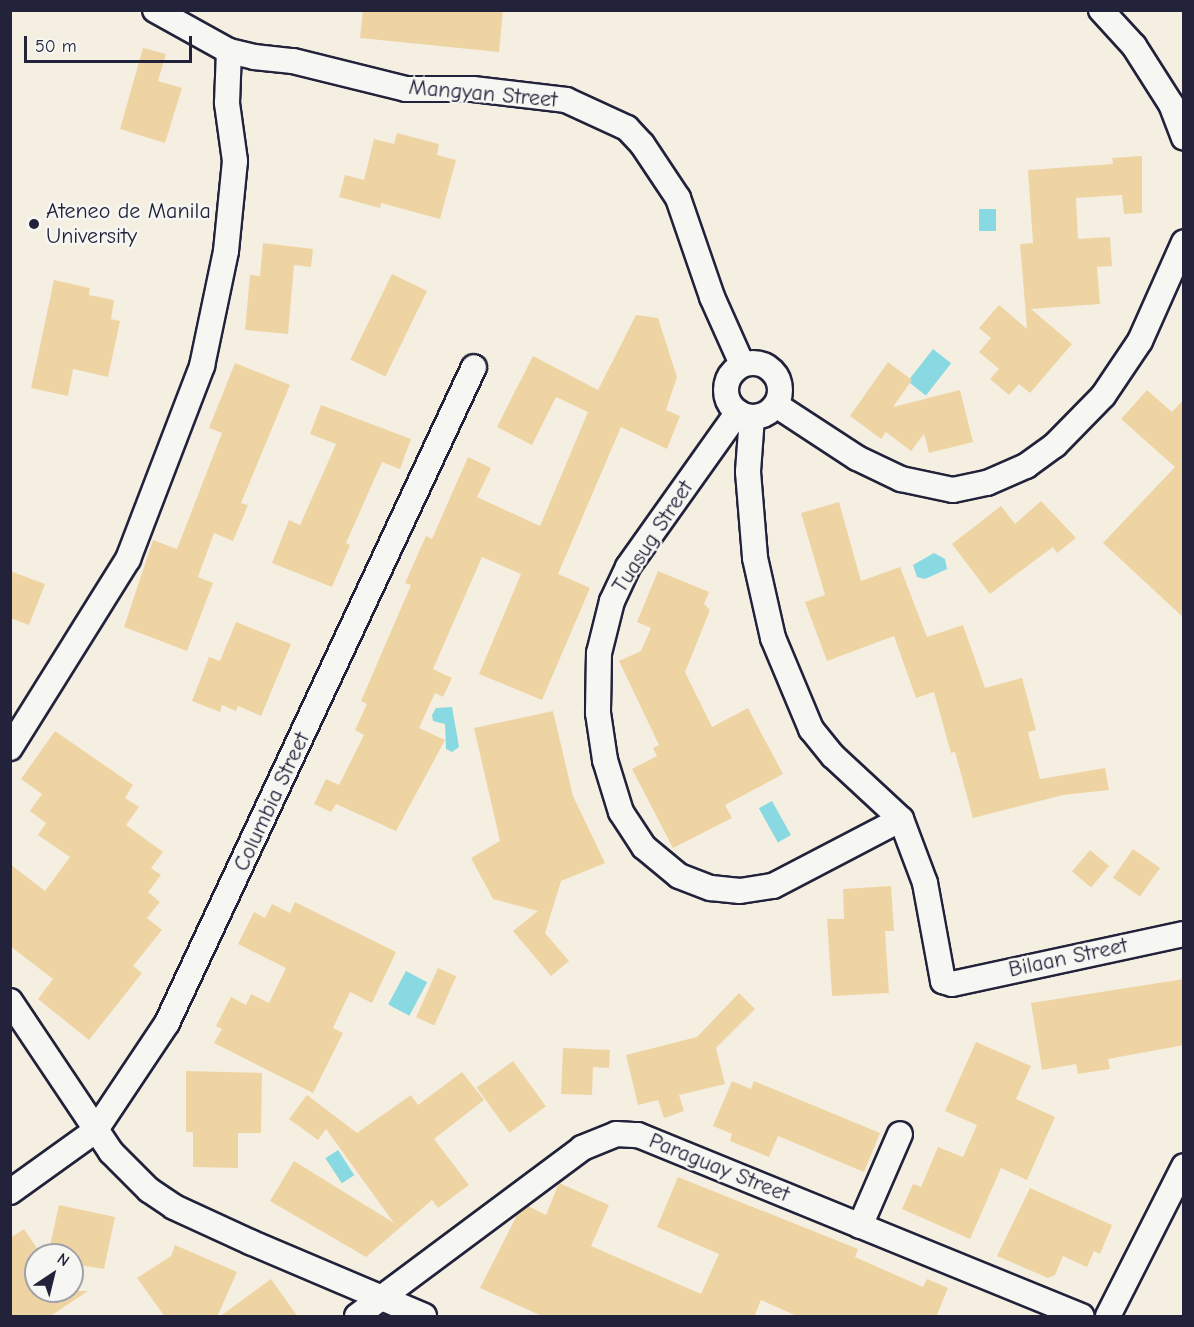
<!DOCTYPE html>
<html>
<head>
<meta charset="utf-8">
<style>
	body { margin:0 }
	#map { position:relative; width:1194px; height:1327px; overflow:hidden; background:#f5efe2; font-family:"Comic Neue",sans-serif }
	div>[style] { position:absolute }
	.water>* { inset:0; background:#88d9e1; transform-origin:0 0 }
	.building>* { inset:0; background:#efd4a3; transform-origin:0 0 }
	.roads { filter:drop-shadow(2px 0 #22223b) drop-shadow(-2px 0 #22223b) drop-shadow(0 2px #22223b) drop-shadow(0 -2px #22223b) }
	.minor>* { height:24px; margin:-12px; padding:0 12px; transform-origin:12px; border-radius:12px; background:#f6f6f2 }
	.minor>.ring { margin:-12px; padding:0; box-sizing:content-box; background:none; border:24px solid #f6f6f2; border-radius:50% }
	.dots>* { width:16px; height:16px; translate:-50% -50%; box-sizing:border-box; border:3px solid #f6f6f2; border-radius:50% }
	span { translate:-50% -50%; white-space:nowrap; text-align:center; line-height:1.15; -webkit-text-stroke:5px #f6f6f2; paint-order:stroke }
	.street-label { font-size:22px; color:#22223b }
	.poi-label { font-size:22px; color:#22223b }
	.left { translate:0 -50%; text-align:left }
	.frame { position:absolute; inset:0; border:12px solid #22223b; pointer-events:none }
	.north { position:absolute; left:24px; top:1243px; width:60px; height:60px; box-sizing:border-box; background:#f6f6f2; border:2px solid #a1a1a9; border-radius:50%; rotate:35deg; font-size:16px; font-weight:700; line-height:24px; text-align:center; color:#22223b }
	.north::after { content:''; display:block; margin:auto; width:21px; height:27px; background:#22223b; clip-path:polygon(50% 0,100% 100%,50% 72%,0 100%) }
	.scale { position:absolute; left:24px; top:36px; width:168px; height:27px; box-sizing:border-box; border:3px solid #22223b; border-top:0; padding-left:8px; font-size:18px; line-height:21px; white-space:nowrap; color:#22223b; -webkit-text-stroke:4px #f6f6f2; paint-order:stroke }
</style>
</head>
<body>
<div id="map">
	<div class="water">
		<i style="left:979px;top:209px;width:17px;height:22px"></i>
		<i style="left:933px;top:349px;width:23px;height:41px;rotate:38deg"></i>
		<i style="clip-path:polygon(934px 553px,945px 559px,947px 569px,925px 579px,917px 577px,913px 565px)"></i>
		<i style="clip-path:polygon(452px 707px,459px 747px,452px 752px,446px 749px,445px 724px,433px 721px,432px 715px,436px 708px)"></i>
		<i style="left:772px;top:801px;width:39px;height:15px;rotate:61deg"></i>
		<i style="left:406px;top:971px;width:24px;height:38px;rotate:28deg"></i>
		<i style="left:338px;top:1150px;width:30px;height:15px;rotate:57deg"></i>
	</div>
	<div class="building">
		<i style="clip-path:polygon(363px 10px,503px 10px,499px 52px,360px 38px)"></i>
		<i style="clip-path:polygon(143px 48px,166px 54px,158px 81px,182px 88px,165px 143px,120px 129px)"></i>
		<i style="clip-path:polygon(397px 133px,439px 144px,437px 155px,456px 160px,440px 219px,381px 203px,380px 208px,339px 197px,345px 175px,364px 180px,374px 139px,394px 144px)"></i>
		<i style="clip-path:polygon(1142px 156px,1142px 213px,1124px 214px,1122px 195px,1076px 198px,1078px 239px,1110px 237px,1112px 266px,1097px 267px,1100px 304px,1031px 309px,1072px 344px,1030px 393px,1019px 384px,1009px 395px,990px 379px,999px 369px,979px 352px,991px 338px,979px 328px,999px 305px,1027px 329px,1020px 244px,1033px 243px,1028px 170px,1113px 164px,1112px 158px)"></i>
		<i style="clip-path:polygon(263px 243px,313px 249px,311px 267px,294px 265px,288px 334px,245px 330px,250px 275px,260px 276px)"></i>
		<i style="left:392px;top:274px;width:39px;height:95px;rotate:26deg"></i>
		<i style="clip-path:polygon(54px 280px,90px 288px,89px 295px,114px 300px,111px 319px,120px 321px,108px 377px,73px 369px,68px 396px,31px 388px)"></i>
		<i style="clip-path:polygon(636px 315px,658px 318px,677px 377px,666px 410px,680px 416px,667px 449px,621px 427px,558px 574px,590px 588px,542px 700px,479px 674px,521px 574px,482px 557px,433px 669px,452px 678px,443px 697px,435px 693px,419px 728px,445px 740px,396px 831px,336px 804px,331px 812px,314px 804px,326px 779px,339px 785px,364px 735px,355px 730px,367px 704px,361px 701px,411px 585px,405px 583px,426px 536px,432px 539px,468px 457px,491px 468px,477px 497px,540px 526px,588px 412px,556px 397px,532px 445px,497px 427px,533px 356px,598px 390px)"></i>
		<i style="clip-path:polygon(888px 362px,912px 380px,893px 407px,960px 390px,973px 442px,929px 453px,924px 434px,911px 451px,886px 432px,881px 439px,850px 416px)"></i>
		<i style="clip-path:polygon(235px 363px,290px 385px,241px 503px,248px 505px,233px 541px,214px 533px,198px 577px,213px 583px,187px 651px,124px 627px,153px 540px,177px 549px,222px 433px,209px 428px)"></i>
		<i style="clip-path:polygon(1147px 390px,1172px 412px,1184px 399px,1184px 618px,1103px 543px,1175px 467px,1121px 419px)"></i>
		<i style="clip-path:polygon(321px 405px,411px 439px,400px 469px,382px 462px,346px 543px,350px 545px,332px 587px,272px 563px,289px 520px,300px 525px,336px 444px,310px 434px)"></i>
		<i style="clip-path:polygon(1041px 501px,1076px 538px,1057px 553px,1053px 547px,990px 594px,952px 544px,1001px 506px,1015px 524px)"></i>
		<i style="clip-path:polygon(839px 502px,861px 581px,900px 567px,927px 637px,963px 625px,985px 688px,1022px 678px,1036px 730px,1028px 732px,1040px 779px,1105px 768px,1109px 790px,1063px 795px,973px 818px,955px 752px,951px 753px,934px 692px,916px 698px,894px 636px,827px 661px,805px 602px,825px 595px,801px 513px)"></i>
		<i style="clip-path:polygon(10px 571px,45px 584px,29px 625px,10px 618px)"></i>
		<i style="clip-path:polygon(658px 571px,709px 592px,704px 604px,710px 610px,685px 672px,712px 727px,748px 708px,783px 774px,725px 805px,732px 818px,673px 848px,632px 769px,657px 756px,653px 748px,659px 745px,619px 661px,641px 651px,651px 628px,637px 622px)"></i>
		<i style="clip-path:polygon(236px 622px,291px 644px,261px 716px,238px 706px,236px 711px,222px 705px,220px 712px,192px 701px,209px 657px,220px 661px)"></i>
		<i style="clip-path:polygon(553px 711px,573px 796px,605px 863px,561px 881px,545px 933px,569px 961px,551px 976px,513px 931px,538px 911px,493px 899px,471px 858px,500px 841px,474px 728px)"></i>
		<i style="clip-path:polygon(55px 731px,133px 785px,125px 798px,139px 807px,126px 825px,163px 852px,151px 868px,161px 875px,148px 892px,160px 902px,147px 918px,162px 930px,133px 966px,142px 973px,89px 1040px,38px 999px,53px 979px,10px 946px,10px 864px,45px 891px,70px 857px,38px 835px,46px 823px,30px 811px,42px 794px,21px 779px)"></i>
		<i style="left:1133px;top:849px;width:33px;height:35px;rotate:35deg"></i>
		<i style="left:1090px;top:850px;width:25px;height:28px;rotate:40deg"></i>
		<i style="clip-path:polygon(891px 886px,894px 931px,885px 931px,889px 993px,832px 996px,827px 919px,844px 919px,843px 889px)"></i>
		<i style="clip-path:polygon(295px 902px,396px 952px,372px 1003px,350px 992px,333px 1028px,343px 1033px,313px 1093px,214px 1043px,222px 1029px,216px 1026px,231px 997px,246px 1005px,251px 994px,269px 1003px,286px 968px,238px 944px,254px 912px,265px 918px,272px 904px,290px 913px)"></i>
		<i style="left:438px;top:968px;width:20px;height:54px;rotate:24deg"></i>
		<i style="clip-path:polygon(1184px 979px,1184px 1045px,1108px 1059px,1110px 1069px,1078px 1074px,1076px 1064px,1042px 1070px,1031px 1003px)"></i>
		<i style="clip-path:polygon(739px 993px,755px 1009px,716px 1048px,725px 1084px,679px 1095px,684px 1111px,664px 1118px,658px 1100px,638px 1105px,626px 1055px,697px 1037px)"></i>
		<i style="clip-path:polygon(976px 1042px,1031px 1066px,1016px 1099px,1055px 1117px,1027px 1180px,1001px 1168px,970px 1239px,902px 1209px,913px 1184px,921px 1187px,938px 1147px,963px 1157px,977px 1125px,945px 1111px)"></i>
		<i style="clip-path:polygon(563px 1048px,610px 1050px,609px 1068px,593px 1067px,592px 1095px,561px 1094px)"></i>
		<i style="left:513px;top:1061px;width:56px;height:45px;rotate:54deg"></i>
		<i style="clip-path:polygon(186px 1071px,262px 1073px,261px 1133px,238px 1133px,238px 1168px,193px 1167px,193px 1132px,186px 1132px)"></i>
		<i style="clip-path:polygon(462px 1072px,484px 1100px,434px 1139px,469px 1185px,438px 1208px,432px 1200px,366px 1257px,270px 1201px,294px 1161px,394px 1223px,326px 1129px,318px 1140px,289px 1119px,307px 1095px,357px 1133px,411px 1095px,418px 1105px)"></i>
		<i style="clip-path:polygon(732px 1081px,751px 1089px,754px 1081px,880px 1133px,864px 1172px,778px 1136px,769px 1157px,730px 1141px,732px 1134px,713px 1126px)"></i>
		<i style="clip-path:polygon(678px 1177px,858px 1249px,855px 1257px,923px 1287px,927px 1279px,948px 1288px,936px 1317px,799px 1317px,761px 1300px,754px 1317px,544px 1317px,480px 1288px,517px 1215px,528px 1206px,546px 1215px,559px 1183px,609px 1205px,591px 1246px,701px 1294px,719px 1254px,657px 1227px)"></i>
		<i style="clip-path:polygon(1030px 1188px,1112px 1225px,1100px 1254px,1094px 1251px,1087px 1267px,1063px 1256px,1055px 1275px,1048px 1278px,997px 1256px)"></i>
		<i style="clip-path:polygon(59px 1205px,115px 1217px,104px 1269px,72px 1264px,72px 1255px,48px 1255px)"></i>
		<i style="clip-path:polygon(24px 1229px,36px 1247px,36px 1291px,88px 1291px,49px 1317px,10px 1317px,10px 1238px)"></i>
		<i style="clip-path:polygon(175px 1245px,237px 1272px,217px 1317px,165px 1317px,137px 1278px,171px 1256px)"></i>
		<i style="clip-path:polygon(271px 1279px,298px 1317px,219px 1317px)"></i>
	</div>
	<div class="roads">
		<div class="minor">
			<i style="left:155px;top:10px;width:85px;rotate:29deg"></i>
			<i style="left:229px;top:51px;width:26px;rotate:13deg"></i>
			<i style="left:254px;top:57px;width:39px;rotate:6deg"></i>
			<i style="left:293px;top:61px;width:116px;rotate:13.9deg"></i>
			<i style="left:406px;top:89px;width:67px"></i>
			<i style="left:473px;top:89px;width:94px;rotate:6.7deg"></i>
			<i style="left:566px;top:100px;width:67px;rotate:24.7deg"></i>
			<i style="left:627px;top:128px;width:22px;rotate:47deg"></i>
			<i style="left:642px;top:144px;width:65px;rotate:56.3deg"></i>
			<i style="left:678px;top:198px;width:105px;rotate:71deg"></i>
			<i style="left:712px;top:297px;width:73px;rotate:65.9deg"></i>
			<i style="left:1101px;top:10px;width:49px;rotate:47.5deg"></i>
			<i style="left:1134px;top:46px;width:69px;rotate:57.5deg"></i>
			<i style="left:1171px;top:104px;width:36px;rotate:69deg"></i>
			<i class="ring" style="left:726px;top:363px;width:30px;height:30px"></i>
			<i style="left:776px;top:405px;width:97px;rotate:33.2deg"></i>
			<i style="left:857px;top:458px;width:49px;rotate:25.5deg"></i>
			<i style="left:901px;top:479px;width:53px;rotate:11.9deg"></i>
			<i style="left:953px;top:490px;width:35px;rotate:-12deg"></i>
			<i style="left:987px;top:483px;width:43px;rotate:-23.6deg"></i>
			<i style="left:1026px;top:466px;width:36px;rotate:-36deg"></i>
			<i style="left:1055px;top:445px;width:69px;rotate:-45.6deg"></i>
			<i style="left:1103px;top:396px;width:66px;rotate:-56.1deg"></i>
			<i style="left:1140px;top:341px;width:108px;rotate:-66deg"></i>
			<i style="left:738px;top:412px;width:190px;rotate:125.4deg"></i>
			<i style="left:628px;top:567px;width:38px;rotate:115deg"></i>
			<i style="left:612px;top:601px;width:54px;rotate:104deg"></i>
			<i style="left:599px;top:653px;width:60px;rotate:91deg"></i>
			<i style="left:598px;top:713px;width:48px;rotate:81.5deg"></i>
			<i style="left:605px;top:760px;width:54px;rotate:72.9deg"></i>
			<i style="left:621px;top:812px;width:42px;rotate:56.7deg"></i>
			<i style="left:644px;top:847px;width:45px;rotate:39.6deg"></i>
			<i style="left:679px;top:876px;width:34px;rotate:21deg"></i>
			<i style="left:711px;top:888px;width:29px;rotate:6deg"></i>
			<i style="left:740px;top:891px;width:33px;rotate:-9deg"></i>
			<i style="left:773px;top:886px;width:144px;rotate:-27.6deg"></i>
			<i style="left:752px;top:417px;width:55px;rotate:94.2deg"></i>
			<i style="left:748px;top:472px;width:86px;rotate:85.3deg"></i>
			<i style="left:755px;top:558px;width:82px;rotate:77.3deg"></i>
			<i style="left:773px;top:638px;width:99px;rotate:67.3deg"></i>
			<i style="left:811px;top:729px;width:35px;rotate:51deg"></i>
			<i style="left:833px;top:756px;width:93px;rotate:42.8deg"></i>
			<i style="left:901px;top:819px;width:68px;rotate:69.4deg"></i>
			<i style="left:925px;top:883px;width:100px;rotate:79.6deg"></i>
			<i style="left:943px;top:981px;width:9px;rotate:18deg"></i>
			<i style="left:952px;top:984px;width:237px;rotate:-12.2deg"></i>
			<i style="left:10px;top:748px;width:223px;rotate:-58deg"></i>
			<i style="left:128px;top:559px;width:207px;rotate:-69deg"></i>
			<i style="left:202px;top:366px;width:117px;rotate:-78.2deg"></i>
			<i style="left:226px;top:251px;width:90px;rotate:-84.3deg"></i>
			<i style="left:235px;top:161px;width:59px;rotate:-97.9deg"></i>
			<i style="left:227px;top:103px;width:52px;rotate:-87.8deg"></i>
			<i style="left:10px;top:1001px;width:182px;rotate:56.2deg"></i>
			<i style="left:111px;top:1152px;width:54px;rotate:45deg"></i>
			<i style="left:149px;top:1190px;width:30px;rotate:34deg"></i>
			<i style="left:174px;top:1207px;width:84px;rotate:24.7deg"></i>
			<i style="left:250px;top:1242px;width:189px;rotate:23deg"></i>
			<i style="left:10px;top:1192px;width:105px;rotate:-35.7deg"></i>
			<i style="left:95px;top:1131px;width:130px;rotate:-56.3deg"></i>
			<i style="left:167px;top:1023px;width:724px;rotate:-64.92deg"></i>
			<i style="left:860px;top:1226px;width:100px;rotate:-66.5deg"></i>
			<i style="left:357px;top:1316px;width:281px;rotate:-36.7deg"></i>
			<i style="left:582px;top:1148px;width:37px;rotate:-22deg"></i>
			<i style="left:616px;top:1134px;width:22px;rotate:3deg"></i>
			<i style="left:638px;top:1135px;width:479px;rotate:22.2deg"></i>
			<i style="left:1108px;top:1316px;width:168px;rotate:-63.1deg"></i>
		</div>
	</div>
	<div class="dots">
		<i style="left:34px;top:224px;background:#22223b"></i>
	</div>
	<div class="street-label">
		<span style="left:483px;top:94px;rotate:5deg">Mangyan Street</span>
		<span style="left:653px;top:537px;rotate:-57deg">Tuasug Street</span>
		<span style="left:272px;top:802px;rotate:-65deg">Columbia Street</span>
		<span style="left:1068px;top:958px;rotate:-12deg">Bilaan Street</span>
		<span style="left:719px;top:1168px;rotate:22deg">Paraguay Street</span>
	</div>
	<div class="poi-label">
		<span class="left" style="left:46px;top:224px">Ateneo de Manila<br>University</span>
	</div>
	<div class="frame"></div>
	<div class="north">N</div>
	<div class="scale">50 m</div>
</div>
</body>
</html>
